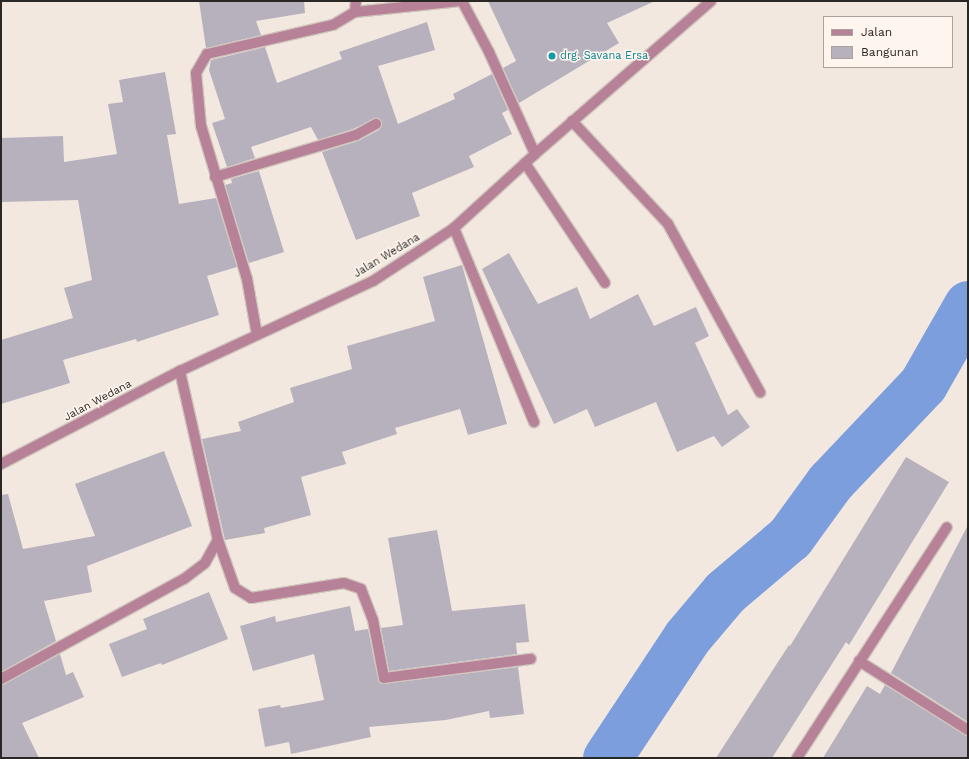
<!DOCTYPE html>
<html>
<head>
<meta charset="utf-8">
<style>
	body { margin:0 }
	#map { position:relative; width:969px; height:759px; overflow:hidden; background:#f3e8df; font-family:"Work Sans",sans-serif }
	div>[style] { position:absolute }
	.river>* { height:49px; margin:-24.5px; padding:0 24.5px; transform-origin:24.5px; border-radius:24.5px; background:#7d9edd }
	.building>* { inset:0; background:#b7b1bd }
	.roads { filter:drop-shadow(1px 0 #cfc5bd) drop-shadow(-1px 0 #cfc5bd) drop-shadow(0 1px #cfc5bd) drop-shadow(0 -1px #cfc5bd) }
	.minor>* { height:10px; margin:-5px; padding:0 5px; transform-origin:5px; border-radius:5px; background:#b78197 }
	.tertiary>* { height:10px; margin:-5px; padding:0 5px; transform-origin:5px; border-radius:5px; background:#b78197 }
	.dots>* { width:11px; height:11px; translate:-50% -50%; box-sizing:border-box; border:2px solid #fef5ee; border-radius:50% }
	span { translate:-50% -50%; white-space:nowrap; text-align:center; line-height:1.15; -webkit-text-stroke:3px #fef5ee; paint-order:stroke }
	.culture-label { font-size:11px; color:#0d838f }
	.left { translate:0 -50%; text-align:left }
	.street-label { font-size:11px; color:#2b2724 }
	.frame { position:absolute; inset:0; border:2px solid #2b2724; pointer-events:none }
	.legend { position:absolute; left:823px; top:16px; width:130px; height:52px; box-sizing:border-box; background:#fef5ee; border:1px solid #aaa39d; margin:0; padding:5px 7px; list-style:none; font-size:12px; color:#2b2724 }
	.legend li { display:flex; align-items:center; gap:8px; height:20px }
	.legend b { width:20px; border:1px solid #aaa39d }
</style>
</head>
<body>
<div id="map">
	<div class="river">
		<i style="left:607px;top:758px;width:145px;rotate:-56.5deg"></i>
		<i style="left:687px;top:637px;width:59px;rotate:-49.8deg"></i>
		<i style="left:725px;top:592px;width:85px;rotate:-40.2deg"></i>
		<i style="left:790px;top:537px;width:68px;rotate:-54deg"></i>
		<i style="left:830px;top:482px;width:135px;rotate:-46.5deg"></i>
		<i style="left:923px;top:384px;width:91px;rotate:-60.3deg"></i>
	</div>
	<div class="building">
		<i style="clip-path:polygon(199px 1px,304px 1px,305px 13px,256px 21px,261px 35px,206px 48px)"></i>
		<i style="clip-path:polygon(488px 1px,655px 1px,607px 23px,619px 43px,519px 103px,503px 68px,516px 61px)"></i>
		<i style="clip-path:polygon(427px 22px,435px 50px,378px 66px,398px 124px,455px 99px,453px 94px,492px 74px,508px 110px,502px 113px,512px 134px,469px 156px,474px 167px,412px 193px,420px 216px,356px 240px,322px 152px,358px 141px,379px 130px,382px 124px,377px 118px,353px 129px,318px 140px,311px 127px,251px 147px,255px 158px,227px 167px,212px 123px,225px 119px,209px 70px,211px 60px,265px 47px,277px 83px,342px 59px,339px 52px)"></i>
		<i style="clip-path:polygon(165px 72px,176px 134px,167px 135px,179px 204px,216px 198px,237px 267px,207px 276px,219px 315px,137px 342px,136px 339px,63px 360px,70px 383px,1px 404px,1px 340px,73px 318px,64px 288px,92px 280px,78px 200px,1px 202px,1px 138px,63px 136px,64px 162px,117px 154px,108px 104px,123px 102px,119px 80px)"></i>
		<i style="clip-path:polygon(259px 171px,284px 252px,249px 263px,225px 185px,232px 183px,231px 179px)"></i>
		<i style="clip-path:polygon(509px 253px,538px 304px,577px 287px,590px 319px,638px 294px,654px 326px,696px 307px,709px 336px,695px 343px,728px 415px,737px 409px,750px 427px,722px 447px,714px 436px,677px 452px,656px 402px,595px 427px,587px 409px,554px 424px,482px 269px)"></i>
		<i style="clip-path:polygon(462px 265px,507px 424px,468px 435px,460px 409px,395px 428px,397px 434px,342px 452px,346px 464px,301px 477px,311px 515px,264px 528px,265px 533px,225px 540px,202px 439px,241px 431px,238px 422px,294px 402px,290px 388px,352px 369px,347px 346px,435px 321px,423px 277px)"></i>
		<i style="clip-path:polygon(164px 451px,192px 526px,87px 566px,92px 592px,44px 601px,56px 641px,1px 672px,1px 495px,8px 494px,23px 549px,95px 536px,75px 484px)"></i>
		<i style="clip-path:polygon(906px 457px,949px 482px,849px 645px,846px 642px,772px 758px,716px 758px,789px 645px,790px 646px)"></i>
		<i style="clip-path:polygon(968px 525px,968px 722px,891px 673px)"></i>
		<i style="clip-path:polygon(437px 530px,452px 611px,525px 604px,529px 642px,516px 643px,517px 654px,389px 671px,381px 628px,403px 625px,388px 538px)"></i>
		<i style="clip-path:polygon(209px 592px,228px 639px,162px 665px,161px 663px,122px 677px,109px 644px,147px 629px,143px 619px)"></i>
		<i style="clip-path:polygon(350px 606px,355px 631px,368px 629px,378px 679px,381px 684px,518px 667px,524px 714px,490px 718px,489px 711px,446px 720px,369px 727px,371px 737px,291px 754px,289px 742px,265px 747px,258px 709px,280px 705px,281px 708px,324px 700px,314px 654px,253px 671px,240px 626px,275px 616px,276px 622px)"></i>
		<i style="clip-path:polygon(60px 654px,66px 675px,73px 672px,84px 697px,22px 723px,39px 758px,1px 758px,1px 685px)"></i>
		<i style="clip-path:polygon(885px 685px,968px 736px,968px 758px,823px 758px,867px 686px,880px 694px)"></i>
	</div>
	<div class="roads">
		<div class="minor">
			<i style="left:462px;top:1px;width:58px;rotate:62.1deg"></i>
			<i style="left:489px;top:52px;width:112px;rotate:65.7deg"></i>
			<i style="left:355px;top:12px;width:108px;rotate:-5.9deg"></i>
			<i style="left:572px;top:121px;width:141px;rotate:47deg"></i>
			<i style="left:668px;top:224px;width:192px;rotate:61.3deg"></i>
			<i style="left:525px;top:163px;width:144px;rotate:56.3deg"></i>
			<i style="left:215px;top:177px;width:147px;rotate:-16.6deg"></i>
			<i style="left:356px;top:135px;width:23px;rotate:-29deg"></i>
			<i style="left:454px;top:228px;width:210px;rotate:67.6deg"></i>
			<i style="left:257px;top:335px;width:57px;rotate:-100.1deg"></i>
			<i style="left:247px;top:279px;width:160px;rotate:-106.7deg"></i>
			<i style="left:201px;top:126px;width:53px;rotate:-95.4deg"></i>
			<i style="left:196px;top:73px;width:22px;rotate:-60deg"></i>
			<i style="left:207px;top:54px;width:129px;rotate:-13deg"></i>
			<i style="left:333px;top:25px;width:26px;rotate:-31deg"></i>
			<i style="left:355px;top:12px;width:11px;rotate:-85deg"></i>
			<i style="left:218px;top:540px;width:51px;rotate:70.5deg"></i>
			<i style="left:235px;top:588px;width:19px;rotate:32deg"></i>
			<i style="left:251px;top:598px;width:94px;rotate:-9.2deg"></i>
			<i style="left:344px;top:583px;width:18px;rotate:19deg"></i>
			<i style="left:361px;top:589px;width:33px;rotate:69deg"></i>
			<i style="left:373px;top:620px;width:59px;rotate:79.3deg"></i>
			<i style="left:384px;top:678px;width:148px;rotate:-7.4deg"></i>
			<i style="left:859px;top:661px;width:129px;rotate:32.3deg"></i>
			<i style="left:1px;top:679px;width:209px;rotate:-28.7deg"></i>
			<i style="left:184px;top:579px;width:26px;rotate:-37deg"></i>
			<i style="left:205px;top:563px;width:26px;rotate:-61deg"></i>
			<i style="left:218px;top:540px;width:173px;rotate:-102.7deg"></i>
			<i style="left:797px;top:758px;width:275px;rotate:-57deg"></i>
		</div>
		<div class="tertiary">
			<i style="left:1px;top:464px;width:202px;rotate:-27.5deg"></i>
			<i style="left:180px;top:371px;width:213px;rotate:-25deg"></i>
			<i style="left:373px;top:281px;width:44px;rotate:-33deg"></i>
			<i style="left:410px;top:257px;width:53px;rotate:-33.4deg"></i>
			<i style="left:454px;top:228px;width:110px;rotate:-42.4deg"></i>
			<i style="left:535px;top:154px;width:233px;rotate:-41deg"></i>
		</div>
	</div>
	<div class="dots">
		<i style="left:552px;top:56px;background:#0f9aa8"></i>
	</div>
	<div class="culture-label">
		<span class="left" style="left:560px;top:56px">drg. Savana Ersa</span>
	</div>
	<div class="street-label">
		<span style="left:387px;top:256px;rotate:-31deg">Jalan Wedana</span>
		<span style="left:98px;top:401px;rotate:-28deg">Jalan Wedana</span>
	</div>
	<div class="frame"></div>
	<ul class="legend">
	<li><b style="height:5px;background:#b78197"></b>Jalan</li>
	<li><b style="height:11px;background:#b7b1bd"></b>Bangunan</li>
	</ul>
</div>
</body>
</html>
